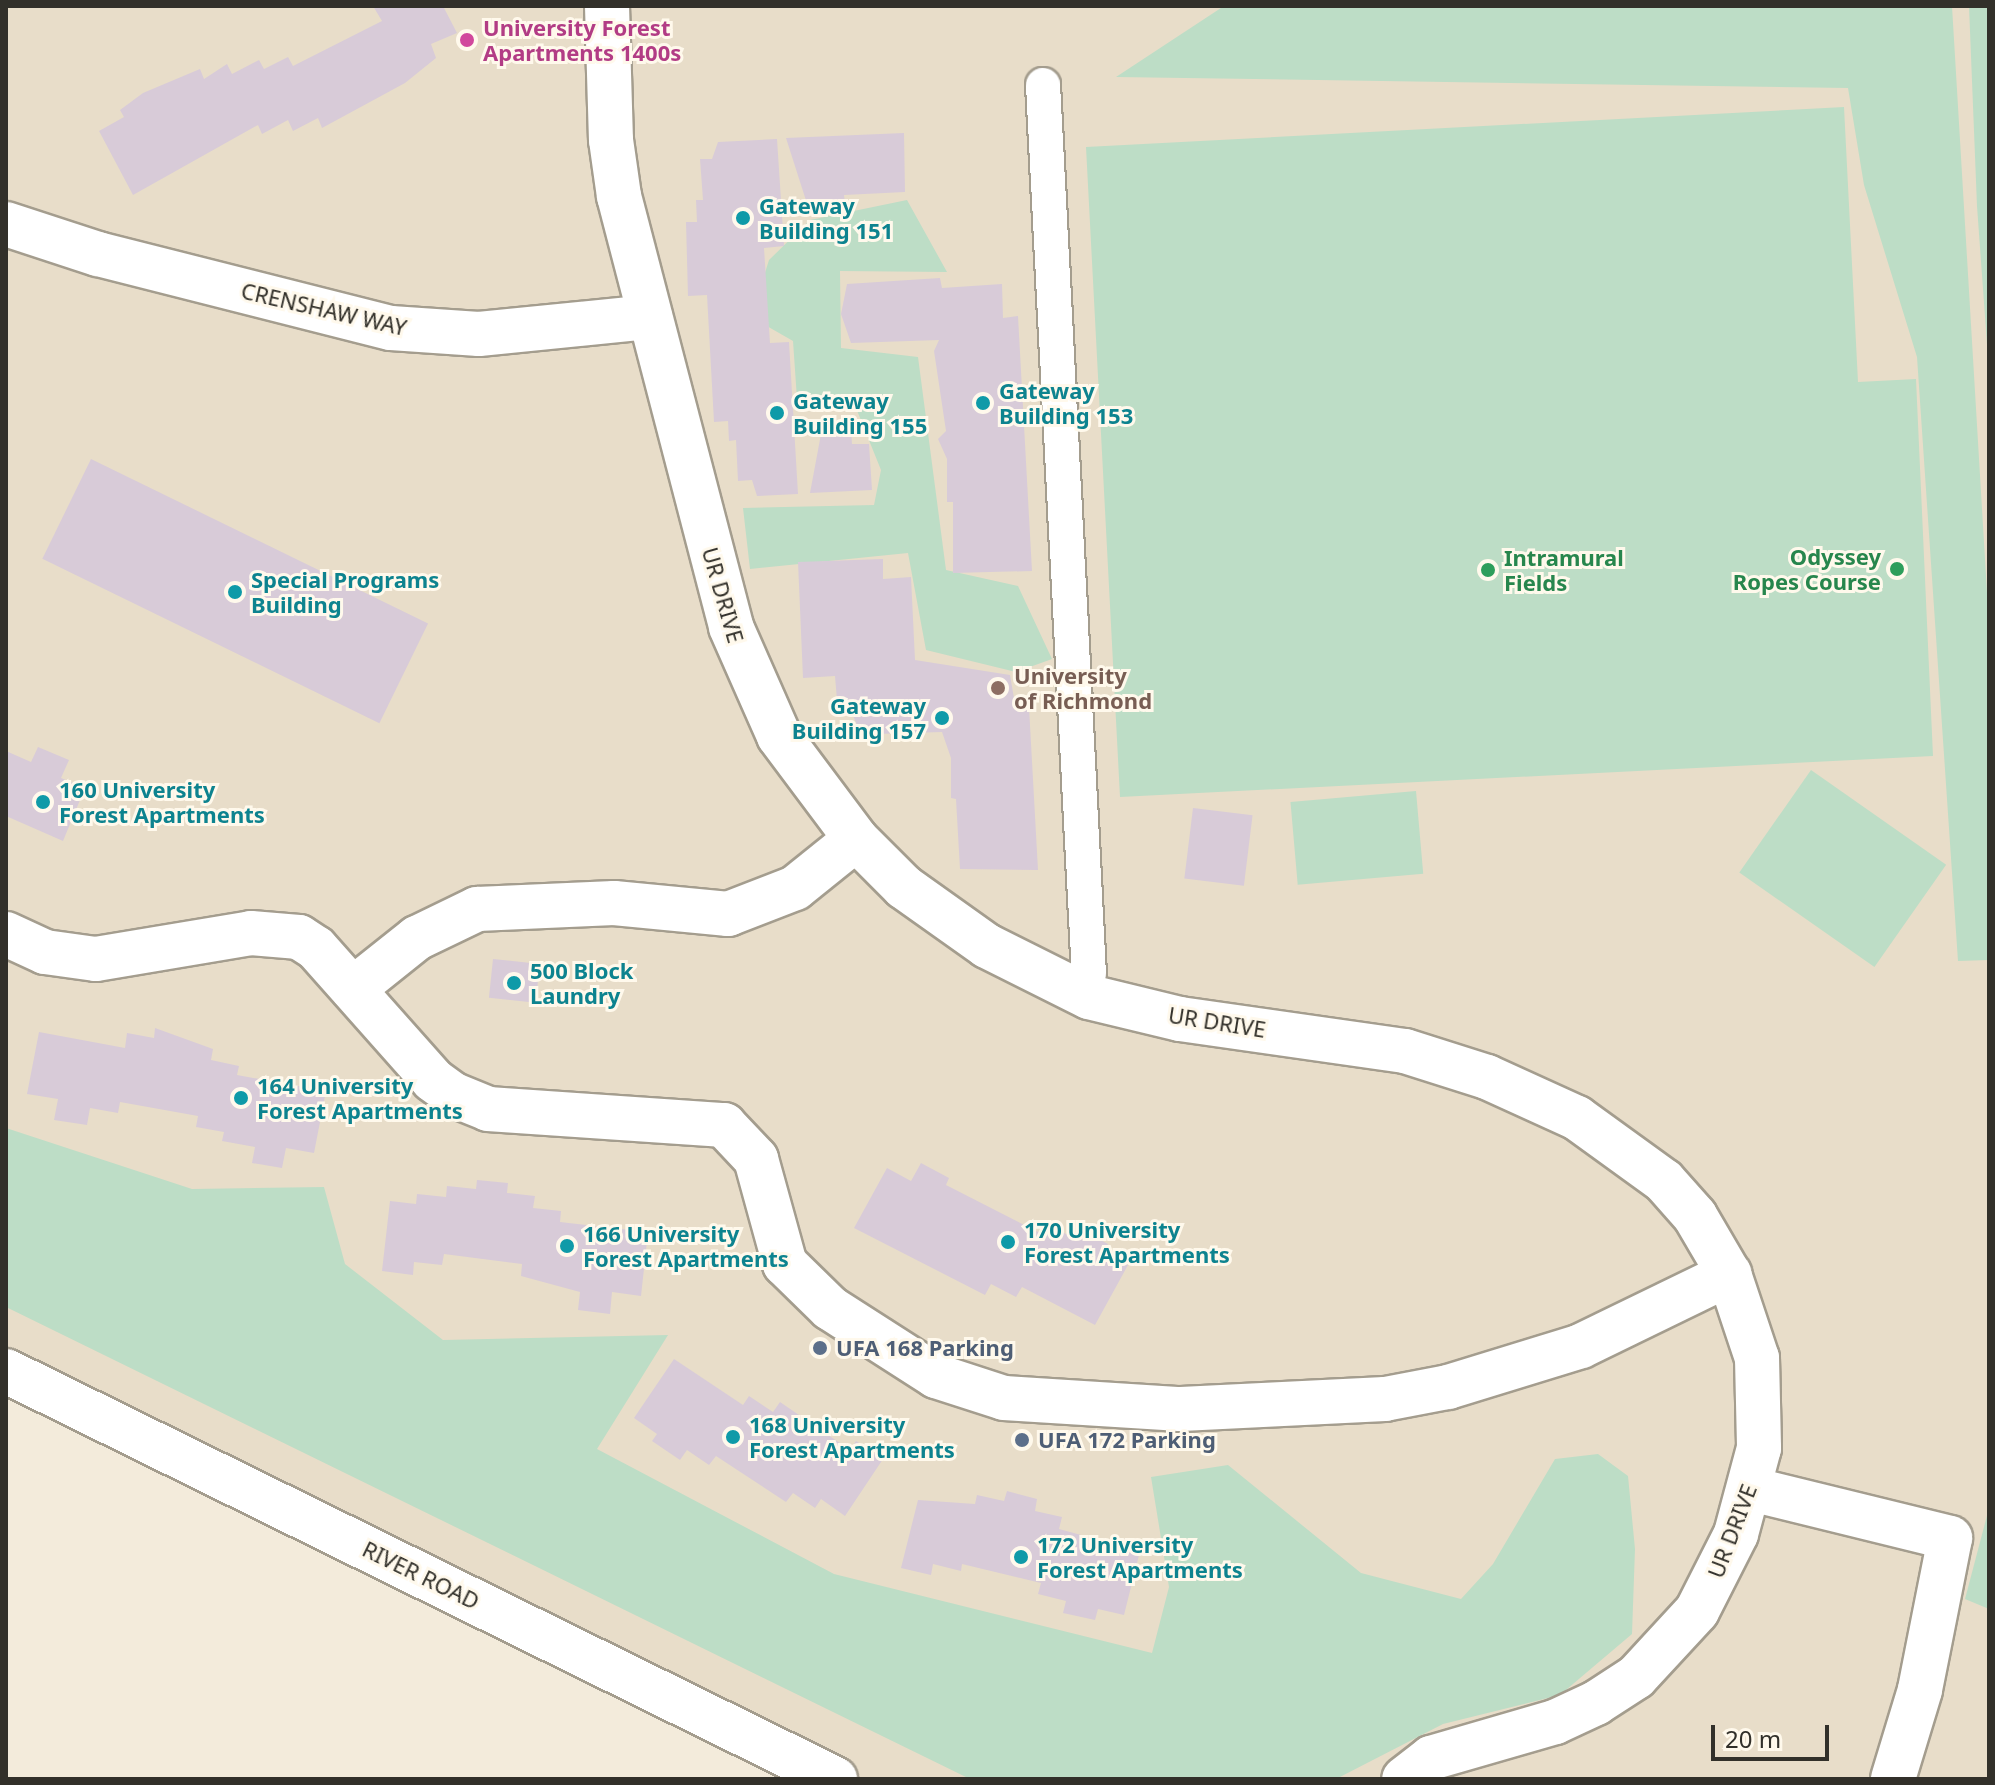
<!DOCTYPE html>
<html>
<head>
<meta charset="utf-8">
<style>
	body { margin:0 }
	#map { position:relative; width:1995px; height:1785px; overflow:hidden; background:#f3ebdb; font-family:"Noto Sans",sans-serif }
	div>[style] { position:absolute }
	.education>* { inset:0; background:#e8ddc9 }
	.green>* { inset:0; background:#bdddc6; transform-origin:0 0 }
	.building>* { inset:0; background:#d8cbd8; transform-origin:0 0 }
	.roads { filter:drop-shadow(2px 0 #a49d8e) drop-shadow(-2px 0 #a49d8e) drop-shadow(0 2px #a49d8e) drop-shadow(0 -2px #a49d8e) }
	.pedestrian>* { height:34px; margin:-17px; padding:0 17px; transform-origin:17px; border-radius:17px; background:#fff }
	.minor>* { height:44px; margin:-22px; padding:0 22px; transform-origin:22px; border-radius:22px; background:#fff }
	.secondary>* { height:44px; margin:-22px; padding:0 22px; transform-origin:22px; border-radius:22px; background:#fff }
	.dots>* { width:22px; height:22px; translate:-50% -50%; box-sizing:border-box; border:4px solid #fff9ec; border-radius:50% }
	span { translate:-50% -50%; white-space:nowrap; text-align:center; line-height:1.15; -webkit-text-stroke:6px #fff9ec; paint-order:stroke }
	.hotel-label { font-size:22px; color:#b23c85; font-weight:700 }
	.left { translate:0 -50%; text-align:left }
	.culture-label { font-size:22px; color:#0d838f; font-weight:700 }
	.right { translate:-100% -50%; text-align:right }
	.street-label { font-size:22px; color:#32302a }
	.leisure-label { font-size:22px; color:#27864d; font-weight:700 }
	.education-label { font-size:22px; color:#785e54; font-weight:700 }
	.service-label { font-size:22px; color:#4e5e75; font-weight:700 }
	.frame { position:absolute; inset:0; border:8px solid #32302a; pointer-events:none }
	.scale { position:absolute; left:1711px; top:1725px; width:118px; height:36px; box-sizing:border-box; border:4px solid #32302a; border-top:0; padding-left:10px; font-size:24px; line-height:28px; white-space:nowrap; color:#32302a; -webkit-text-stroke:6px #fff9ec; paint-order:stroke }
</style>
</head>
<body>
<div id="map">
	<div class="education">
		<i style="clip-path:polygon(6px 6px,1989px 6px,1989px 1779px,835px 1779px,6px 1371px)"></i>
	</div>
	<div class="green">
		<i style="clip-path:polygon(1224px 6px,1952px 6px,1989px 626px,1989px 960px,1958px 961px,1917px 357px,1864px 185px,1848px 88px,1116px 77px)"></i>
		<i style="clip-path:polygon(1969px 6px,1989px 6px,1989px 372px,1977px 206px)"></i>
		<i style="clip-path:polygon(1844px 107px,1858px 382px,1916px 379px,1933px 756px,1120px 797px,1086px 147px)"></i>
		<i style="clip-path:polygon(907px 200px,947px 272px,840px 271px,841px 348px,918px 357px,946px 570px,1018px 586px,1052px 659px,1016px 672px,926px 650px,908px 553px,750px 569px,743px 508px,874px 505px,881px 470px,854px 403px,797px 399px,793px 341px,751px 317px,769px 260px,810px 220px)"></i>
		<i style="left:1811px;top:770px;width:165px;height:125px;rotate:35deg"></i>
		<i style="left:1416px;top:791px;width:83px;height:126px;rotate:85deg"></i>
		<i style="clip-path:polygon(6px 1128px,192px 1189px,324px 1187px,345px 1264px,443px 1340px,668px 1335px,597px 1449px,834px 1574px,1152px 1653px,1169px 1587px,1151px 1477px,1228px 1465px,1361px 1573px,1461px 1599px,1493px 1564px,1555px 1459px,1598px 1454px,1628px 1476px,1635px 1549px,1632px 1634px,1560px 1695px,1443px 1724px,1336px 1779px,970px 1779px,6px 1307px)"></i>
		<i style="clip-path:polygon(1989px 1508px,1989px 1609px,1965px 1599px)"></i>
	</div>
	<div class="building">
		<i style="clip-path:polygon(373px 6px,443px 6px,457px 33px,431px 44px,436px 58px,405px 83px,322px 128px,318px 118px,293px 131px,288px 120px,262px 134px,258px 125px,133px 195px,99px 131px,124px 117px,120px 110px,143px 93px,200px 69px,204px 79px,227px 64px,232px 74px,259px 60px,264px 69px,288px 57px,293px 66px,382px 21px)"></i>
		<i style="clip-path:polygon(904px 133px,905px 192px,844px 195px,846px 211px,810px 213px,786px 138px)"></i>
		<i style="clip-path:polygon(777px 139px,784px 246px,764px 248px,770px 343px,789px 342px,798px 494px,757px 496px,752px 480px,738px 481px,736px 440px,729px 441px,728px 421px,714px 422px,707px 295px,688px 296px,686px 222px,697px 222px,696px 200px,703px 200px,700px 159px,712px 159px,718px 142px)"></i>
		<i style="clip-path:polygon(940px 278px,942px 288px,1002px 284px,1003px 318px,1018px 316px,1032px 571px,953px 573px,953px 502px,947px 502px,947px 459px,938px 439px,946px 431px,934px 351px,939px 340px,851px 343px,841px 314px,847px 284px)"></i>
		<i style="clip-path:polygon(851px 430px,852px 444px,869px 444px,872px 490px,810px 493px,821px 434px)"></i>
		<i style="left:91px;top:459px;width:375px;height:111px;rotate:26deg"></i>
		<i style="clip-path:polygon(883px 559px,883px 579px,911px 577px,915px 660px,1010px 675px,1015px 704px,1029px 707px,1038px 870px,960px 869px,956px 799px,951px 798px,951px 758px,942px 732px,876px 734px,858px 727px,851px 711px,838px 712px,835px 676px,803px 678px,798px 562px)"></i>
		<i style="clip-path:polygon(38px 747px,69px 760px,61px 778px,85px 788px,63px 841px,6px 816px,6px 751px,31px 762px)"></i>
		<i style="left:1193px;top:808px;width:60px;height:71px;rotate:7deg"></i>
		<i style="left:493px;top:959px;width:47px;height:39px;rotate:6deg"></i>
		<i style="clip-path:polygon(155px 1028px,213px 1049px,211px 1060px,239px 1066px,237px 1075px,326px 1091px,314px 1153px,286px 1148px,282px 1168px,252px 1163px,255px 1147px,222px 1141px,224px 1132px,196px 1127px,198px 1116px,120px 1102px,118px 1113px,90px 1108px,87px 1125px,54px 1120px,58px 1099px,27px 1094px,39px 1032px,125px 1048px,127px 1033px,154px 1038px)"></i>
		<i style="clip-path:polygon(921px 1163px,949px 1178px,946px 1185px,1042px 1234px,1048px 1224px,1073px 1238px,1078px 1228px,1108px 1244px,1104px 1251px,1128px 1265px,1095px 1325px,1022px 1287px,1016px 1297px,991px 1284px,985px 1295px,854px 1228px,887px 1168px,911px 1181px)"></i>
		<i style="clip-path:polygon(477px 1180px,508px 1183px,507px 1193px,535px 1196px,533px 1208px,561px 1211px,560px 1222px,648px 1232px,641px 1296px,612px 1292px,610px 1314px,578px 1310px,580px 1292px,521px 1276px,522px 1264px,444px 1254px,442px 1265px,414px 1262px,413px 1275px,382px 1271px,390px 1201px,416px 1204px,417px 1194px,446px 1197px,447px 1186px,476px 1189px)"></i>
		<i style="clip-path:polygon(674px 1359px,743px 1405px,749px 1396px,773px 1412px,780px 1402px,850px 1450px,856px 1441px,883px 1459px,845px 1516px,821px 1499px,815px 1508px,793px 1493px,786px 1502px,716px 1456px,709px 1465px,687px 1450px,680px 1460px,652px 1441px,657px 1434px,634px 1418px)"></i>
		<i style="clip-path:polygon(1007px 1491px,1037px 1499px,1035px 1511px,1062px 1517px,1059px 1529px,1140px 1551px,1124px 1615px,1098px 1609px,1095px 1620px,1063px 1613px,1066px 1601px,1038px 1594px,1041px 1583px,962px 1564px,961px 1571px,933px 1564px,931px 1575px,901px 1568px,918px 1500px,975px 1504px,977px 1495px,1004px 1501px)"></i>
	</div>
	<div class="roads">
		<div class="pedestrian">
			<i style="left:1043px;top:85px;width:890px;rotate:87.04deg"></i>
		</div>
		<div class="minor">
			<i style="left:607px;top:6px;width:134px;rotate:88.3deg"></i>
			<i style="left:611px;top:140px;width:57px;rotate:81.9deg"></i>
			<i style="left:619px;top:196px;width:445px;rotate:75.4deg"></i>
			<i style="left:731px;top:627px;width:119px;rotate:66.2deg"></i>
			<i style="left:779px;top:736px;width:129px;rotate:53.2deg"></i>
			<i style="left:856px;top:839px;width:68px;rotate:45deg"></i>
			<i style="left:904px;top:887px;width:102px;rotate:35.4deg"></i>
			<i style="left:987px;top:946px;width:114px;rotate:26.6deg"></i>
			<i style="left:1089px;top:997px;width:94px;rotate:13.6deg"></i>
			<i style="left:1180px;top:1019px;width:227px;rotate:8.1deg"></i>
			<i style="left:1405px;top:1051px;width:86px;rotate:17.6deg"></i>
			<i style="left:1487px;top:1077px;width:99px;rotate:24.5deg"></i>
			<i style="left:1577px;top:1118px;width:107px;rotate:35.9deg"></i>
			<i style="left:1664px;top:1181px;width:47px;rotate:48.5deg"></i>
			<i style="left:1695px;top:1216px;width:67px;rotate:59.6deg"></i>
			<i style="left:1729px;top:1274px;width:89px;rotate:71.6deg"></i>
			<i style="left:1757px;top:1358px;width:90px;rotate:88.7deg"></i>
			<i style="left:1759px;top:1448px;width:89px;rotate:105deg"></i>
			<i style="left:1736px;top:1534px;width:86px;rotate:116.9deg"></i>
			<i style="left:1697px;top:1611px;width:90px;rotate:132.7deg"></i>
			<i style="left:1636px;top:1677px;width:48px;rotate:147deg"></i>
			<i style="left:1596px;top:1703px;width:45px;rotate:155.1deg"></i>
			<i style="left:1555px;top:1722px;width:129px;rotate:163.8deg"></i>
			<i style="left:1431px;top:1758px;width:34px;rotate:142deg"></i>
			<i style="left:6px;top:224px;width:97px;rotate:18.1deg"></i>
			<i style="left:98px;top:254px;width:302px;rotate:14.2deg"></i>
			<i style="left:391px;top:328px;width:88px;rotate:3.9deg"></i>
			<i style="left:479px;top:334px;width:172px;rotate:-5.7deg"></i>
			<i style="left:6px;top:934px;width:43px;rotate:24.8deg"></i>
			<i style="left:45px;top:952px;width:51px;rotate:7.8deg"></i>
			<i style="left:96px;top:959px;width:157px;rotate:-9.5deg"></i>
			<i style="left:251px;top:933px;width:48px;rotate:4.8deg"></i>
			<i style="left:299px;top:937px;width:20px;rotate:33deg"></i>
			<i style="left:316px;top:948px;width:176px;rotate:48.4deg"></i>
			<i style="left:433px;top:1080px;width:26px;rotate:36deg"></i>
			<i style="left:454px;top:1095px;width:37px;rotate:22deg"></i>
			<i style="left:488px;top:1109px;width:237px;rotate:3.9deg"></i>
			<i style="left:724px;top:1125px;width:47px;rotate:46.7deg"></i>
			<i style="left:756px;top:1159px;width:109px;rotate:74.6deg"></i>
			<i style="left:785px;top:1264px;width:63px;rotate:44.4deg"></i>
			<i style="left:830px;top:1308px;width:126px;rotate:32.7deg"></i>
			<i style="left:936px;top:1376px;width:71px;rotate:17.9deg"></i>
			<i style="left:1004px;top:1398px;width:177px;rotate:3.6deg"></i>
			<i style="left:1181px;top:1409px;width:204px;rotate:-2.8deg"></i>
			<i style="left:1385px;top:1399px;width:64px;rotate:-10.8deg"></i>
			<i style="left:1448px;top:1387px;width:139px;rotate:-17.1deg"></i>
			<i style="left:1581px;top:1346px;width:165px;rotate:-25.9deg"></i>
			<i style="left:353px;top:989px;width:82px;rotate:-38.6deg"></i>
			<i style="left:417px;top:938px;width:67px;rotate:-25.8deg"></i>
			<i style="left:477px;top:909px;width:137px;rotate:-2.5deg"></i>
			<i style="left:614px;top:903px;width:115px;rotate:5.5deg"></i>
			<i style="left:728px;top:914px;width:72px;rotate:-21.2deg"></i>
			<i style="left:795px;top:888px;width:78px;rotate:-38.8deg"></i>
			<i style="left:1751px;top:1489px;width:205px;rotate:13.8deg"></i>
			<i style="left:1950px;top:1538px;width:155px;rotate:101.2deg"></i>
			<i style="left:1920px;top:1690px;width:93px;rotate:106.9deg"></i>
		</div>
		<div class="secondary">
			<i style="left:6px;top:1371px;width:924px;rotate:26.2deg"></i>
		</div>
	</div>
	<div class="dots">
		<i style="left:467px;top:40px;background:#d1479c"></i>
		<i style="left:743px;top:218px;background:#0f9aa8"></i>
		<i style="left:983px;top:403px;background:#0f9aa8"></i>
		<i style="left:777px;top:413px;background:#0f9aa8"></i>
		<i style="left:1897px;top:569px;background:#2e9e5b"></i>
		<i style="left:1488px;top:570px;background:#2e9e5b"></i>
		<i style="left:235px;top:592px;background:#0f9aa8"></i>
		<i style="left:998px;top:688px;background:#8d6e63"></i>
		<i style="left:942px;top:718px;background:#0f9aa8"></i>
		<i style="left:43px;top:802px;background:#0f9aa8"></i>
		<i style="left:514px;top:983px;background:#0f9aa8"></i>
		<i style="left:241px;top:1098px;background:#0f9aa8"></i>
		<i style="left:1008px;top:1242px;background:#0f9aa8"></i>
		<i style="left:567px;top:1246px;background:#0f9aa8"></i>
		<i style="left:820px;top:1348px;background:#5c6f8a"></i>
		<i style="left:733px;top:1437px;background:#0f9aa8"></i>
		<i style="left:1022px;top:1440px;background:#5c6f8a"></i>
		<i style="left:1021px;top:1557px;background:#0f9aa8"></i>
	</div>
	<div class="hotel-label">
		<span class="left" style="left:483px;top:40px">University Forest<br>Apartments 1400s</span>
	</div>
	<div class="culture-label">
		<span class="left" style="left:759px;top:218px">Gateway<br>Building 151</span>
		<span class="left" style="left:999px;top:403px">Gateway<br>Building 153</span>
		<span class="left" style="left:793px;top:413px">Gateway<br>Building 155</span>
		<span class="left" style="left:251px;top:592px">Special Programs<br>Building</span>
		<span class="right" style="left:926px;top:718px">Gateway<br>Building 157</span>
		<span class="left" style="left:59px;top:802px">160 University<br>Forest Apartments</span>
		<span class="left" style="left:530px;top:983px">500 Block<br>Laundry</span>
		<span class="left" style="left:257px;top:1098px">164 University<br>Forest Apartments</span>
		<span class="left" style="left:1024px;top:1242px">170 University<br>Forest Apartments</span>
		<span class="left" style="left:583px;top:1246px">166 University<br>Forest Apartments</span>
		<span class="left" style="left:749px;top:1437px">168 University<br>Forest Apartments</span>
		<span class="left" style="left:1037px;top:1557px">172 University<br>Forest Apartments</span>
	</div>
	<div class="street-label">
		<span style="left:324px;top:309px;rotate:13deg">CRENSHAW WAY</span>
		<span style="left:723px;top:595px;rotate:74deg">UR DRIVE</span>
		<span style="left:1217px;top:1022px;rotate:9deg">UR DRIVE</span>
		<span style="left:1732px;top:1531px;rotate:-69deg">UR DRIVE</span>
		<span style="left:421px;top:1575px;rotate:26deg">RIVER ROAD</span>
	</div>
	<div class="leisure-label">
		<span class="right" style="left:1881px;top:569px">Odyssey<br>Ropes Course</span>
		<span class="left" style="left:1504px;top:570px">Intramural<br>Fields</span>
	</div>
	<div class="education-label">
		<span class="left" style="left:1014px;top:688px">University<br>of Richmond</span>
	</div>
	<div class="service-label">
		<span class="left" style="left:836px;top:1348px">UFA 168 Parking</span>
		<span class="left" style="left:1038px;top:1440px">UFA 172 Parking</span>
	</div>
	<div class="frame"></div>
	<div class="scale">20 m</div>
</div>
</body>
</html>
